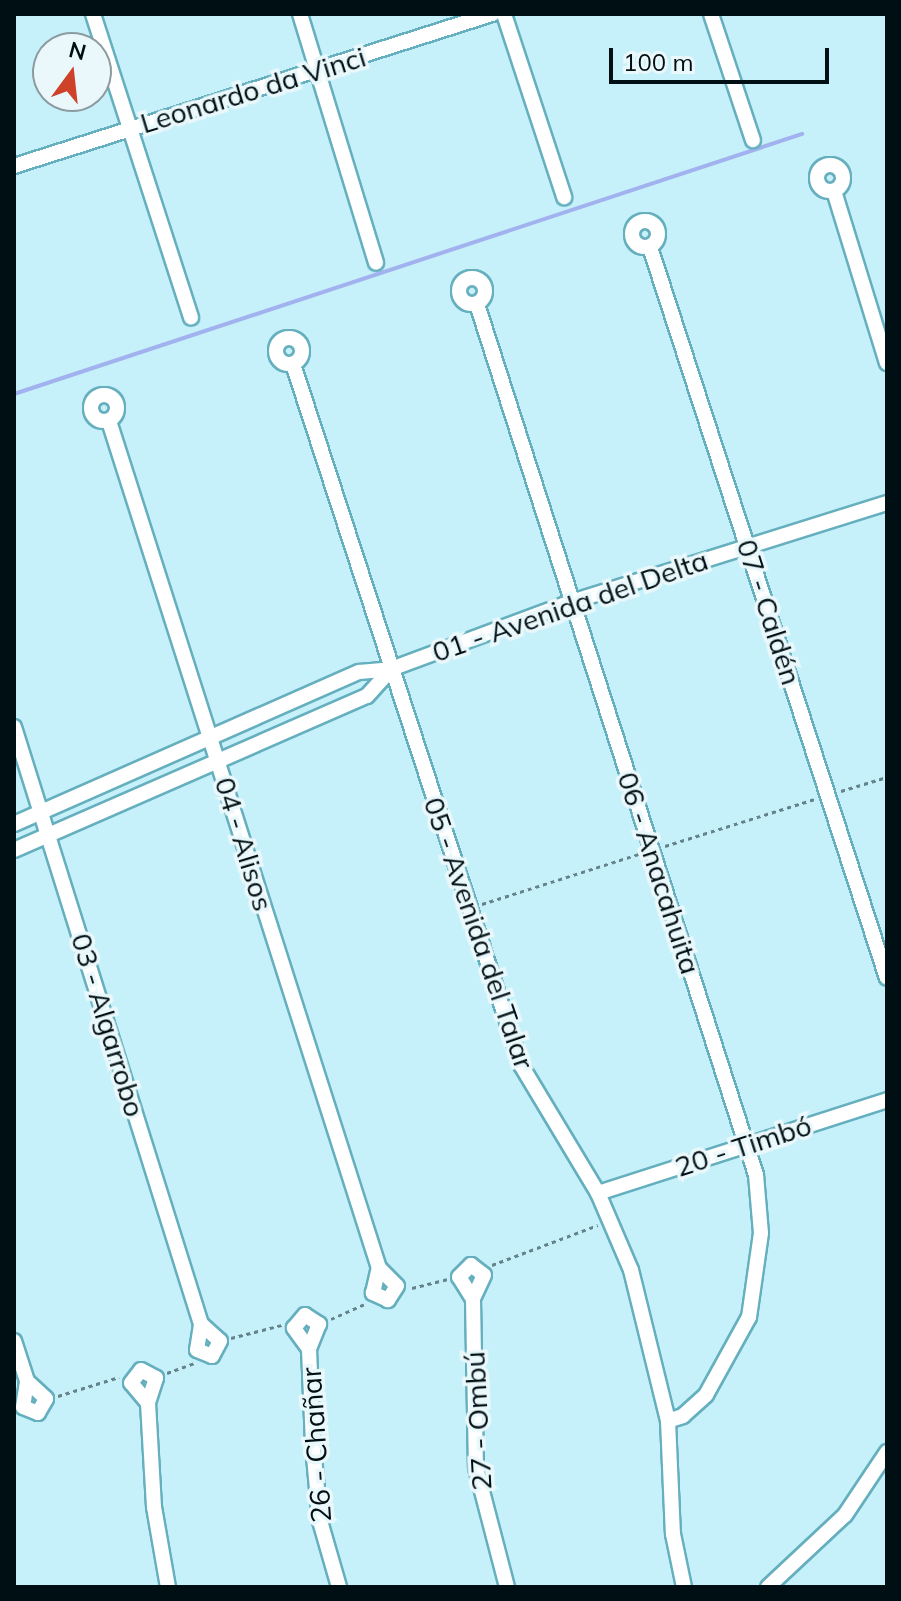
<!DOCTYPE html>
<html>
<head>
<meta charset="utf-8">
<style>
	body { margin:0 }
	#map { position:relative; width:901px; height:1601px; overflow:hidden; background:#c6f1fa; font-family:Mulish,sans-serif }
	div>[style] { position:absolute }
	.stream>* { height:4px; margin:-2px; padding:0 2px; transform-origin:2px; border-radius:2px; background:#a1b2ef }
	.path>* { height:3px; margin-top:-1.5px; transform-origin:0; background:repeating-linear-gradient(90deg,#65838a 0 4px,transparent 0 8px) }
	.roads { filter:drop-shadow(2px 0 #65afbe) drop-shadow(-2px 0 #65afbe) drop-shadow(0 2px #65afbe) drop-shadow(0 -2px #65afbe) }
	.minor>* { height:14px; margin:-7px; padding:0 7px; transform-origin:7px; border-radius:7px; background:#fff }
	.minor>.ring { margin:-7px; padding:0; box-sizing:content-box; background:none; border:14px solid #fff; border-radius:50% }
	span { translate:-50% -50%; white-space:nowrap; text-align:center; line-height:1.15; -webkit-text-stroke:7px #eaf8fb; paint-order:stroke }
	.street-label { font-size:28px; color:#000f14 }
	.frame { position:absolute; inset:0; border:16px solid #000f14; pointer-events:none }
	.north { position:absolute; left:32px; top:32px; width:80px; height:80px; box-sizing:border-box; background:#eaf8fb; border:2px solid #8c9b9f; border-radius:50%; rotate:15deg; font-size:22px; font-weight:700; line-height:32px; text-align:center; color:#000f14 }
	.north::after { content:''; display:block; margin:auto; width:28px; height:36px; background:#ce422a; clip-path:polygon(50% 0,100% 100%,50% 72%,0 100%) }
	.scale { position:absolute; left:609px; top:48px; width:220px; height:36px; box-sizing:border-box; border:4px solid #000f14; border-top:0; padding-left:10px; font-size:24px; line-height:28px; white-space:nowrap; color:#000f14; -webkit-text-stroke:6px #eaf8fb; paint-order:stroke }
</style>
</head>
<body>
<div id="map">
	<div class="stream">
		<i style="left:14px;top:394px;width:830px;rotate:-18.26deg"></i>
	</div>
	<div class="path">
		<i style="left:841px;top:791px;width:48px;rotate:-16.9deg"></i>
		<i style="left:665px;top:846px;width:157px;rotate:-17.4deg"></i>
		<i style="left:482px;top:904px;width:165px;rotate:-17.7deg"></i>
		<i style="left:492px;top:1265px;width:113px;rotate:-20.7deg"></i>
		<i style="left:412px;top:1288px;width:36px;rotate:-14deg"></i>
		<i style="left:331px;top:1319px;width:36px;rotate:-24deg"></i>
		<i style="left:231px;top:1338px;width:53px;rotate:-14.3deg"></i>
		<i style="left:167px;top:1373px;width:29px;rotate:-20deg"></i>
		<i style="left:58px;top:1396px;width:64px;rotate:-17.3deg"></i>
	</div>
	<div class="roads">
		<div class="minor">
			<i style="left:93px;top:14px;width:319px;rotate:72.1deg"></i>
			<i style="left:300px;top:14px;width:260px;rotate:73deg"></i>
			<i style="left:504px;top:14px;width:193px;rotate:71.8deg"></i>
			<i style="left:711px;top:14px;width:133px;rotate:71.6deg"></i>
			<i class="ring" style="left:817px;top:165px;width:12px;height:12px"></i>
			<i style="left:14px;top:166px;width:502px;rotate:-17.64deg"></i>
			<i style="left:834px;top:191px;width:180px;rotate:72.9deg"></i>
			<i class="ring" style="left:632px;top:221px;width:12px;height:12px"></i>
			<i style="left:650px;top:247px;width:768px;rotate:72.04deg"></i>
			<i class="ring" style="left:459px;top:278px;width:12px;height:12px"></i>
			<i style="left:477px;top:304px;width:915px;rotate:72.24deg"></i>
			<i style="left:756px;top:1175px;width:58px;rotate:85.1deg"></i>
			<i style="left:761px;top:1233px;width:85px;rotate:98.1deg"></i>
			<i style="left:749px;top:1317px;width:89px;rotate:118.9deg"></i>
			<i style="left:706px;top:1395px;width:31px;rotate:138deg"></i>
			<i style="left:683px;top:1416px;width:16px;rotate:162deg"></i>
			<i class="ring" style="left:276px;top:338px;width:12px;height:12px"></i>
			<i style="left:293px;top:364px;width:737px;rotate:71.98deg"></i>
			<i style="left:521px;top:1065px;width:149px;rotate:59deg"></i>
			<i style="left:598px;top:1193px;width:84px;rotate:66.8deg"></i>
			<i style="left:631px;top:1270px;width:155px;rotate:76.2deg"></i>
			<i style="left:668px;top:1421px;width:113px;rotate:87.5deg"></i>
			<i style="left:673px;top:1534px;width:54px;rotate:78.3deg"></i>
			<i class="ring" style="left:91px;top:395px;width:12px;height:12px"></i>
			<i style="left:109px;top:421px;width:889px;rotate:72.32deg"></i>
			<i style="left:14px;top:727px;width:626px;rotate:72.61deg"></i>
			<i style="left:14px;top:824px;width:377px;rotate:-23.8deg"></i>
			<i style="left:359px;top:672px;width:32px;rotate:-5deg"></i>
			<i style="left:391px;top:669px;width:192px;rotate:-20.4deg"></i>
			<i style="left:571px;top:602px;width:331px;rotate:-17.4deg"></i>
			<i style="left:14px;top:850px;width:385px;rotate:-23.6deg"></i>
			<i style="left:367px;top:696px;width:36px;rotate:-48deg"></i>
			<i style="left:598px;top:1193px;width:304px;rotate:-17.8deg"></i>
			<i style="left:471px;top:1265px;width:16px;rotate:38deg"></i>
			<i style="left:484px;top:1275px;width:26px;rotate:115deg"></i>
			<i style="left:473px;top:1299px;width:26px;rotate:-122deg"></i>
			<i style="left:459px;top:1277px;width:17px;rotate:-45deg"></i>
			<i style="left:379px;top:1268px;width:25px;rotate:45deg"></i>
			<i style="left:397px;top:1286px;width:17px;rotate:123deg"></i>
			<i style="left:388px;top:1300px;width:17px;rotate:-155deg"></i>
			<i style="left:373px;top:1293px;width:26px;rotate:-77deg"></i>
			<i style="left:473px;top:1299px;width:169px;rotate:89deg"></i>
			<i style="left:476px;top:1468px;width:123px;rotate:75.4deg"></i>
			<i style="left:201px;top:1324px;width:25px;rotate:42deg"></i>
			<i style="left:220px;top:1341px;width:17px;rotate:118deg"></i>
			<i style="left:212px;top:1356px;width:16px;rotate:-158deg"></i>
			<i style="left:197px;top:1350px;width:26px;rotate:-81deg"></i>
			<i style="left:14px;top:1341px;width:42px;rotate:72deg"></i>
			<i style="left:309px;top:1349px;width:26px;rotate:-126deg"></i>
			<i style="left:294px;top:1328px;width:17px;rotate:-50deg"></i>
			<i style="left:305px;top:1315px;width:17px;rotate:33deg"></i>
			<i style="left:319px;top:1324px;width:27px;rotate:112deg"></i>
			<i style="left:309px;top:1349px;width:97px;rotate:87.6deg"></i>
			<i style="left:313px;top:1446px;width:75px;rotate:84.7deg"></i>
			<i style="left:320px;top:1521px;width:69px;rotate:73.9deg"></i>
			<i style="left:27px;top:1381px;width:26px;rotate:43deg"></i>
			<i style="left:46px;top:1399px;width:16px;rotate:120deg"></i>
			<i style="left:38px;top:1413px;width:16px;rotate:-158deg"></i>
			<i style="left:23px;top:1407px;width:26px;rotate:-81deg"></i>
			<i style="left:148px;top:1403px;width:26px;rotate:-130deg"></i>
			<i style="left:131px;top:1383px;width:16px;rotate:-52deg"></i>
			<i style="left:141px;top:1370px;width:17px;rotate:28deg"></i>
			<i style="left:156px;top:1378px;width:26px;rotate:108deg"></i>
			<i style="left:148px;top:1403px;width:104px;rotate:86.7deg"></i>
			<i style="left:154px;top:1507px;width:81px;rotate:80.1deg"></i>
			<i style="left:768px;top:1587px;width:105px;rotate:-43.1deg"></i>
			<i style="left:845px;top:1515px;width:76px;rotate:-56.3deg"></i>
		</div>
	</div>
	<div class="street-label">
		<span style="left:253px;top:90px;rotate:-17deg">Leonardo da Vinci</span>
		<span style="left:570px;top:606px;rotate:-19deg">01 - Avenida del Delta</span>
		<span style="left:769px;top:612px;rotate:72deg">07 - Caldén</span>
		<span style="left:244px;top:844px;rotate:73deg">04 - Alisos</span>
		<span style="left:659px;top:873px;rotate:72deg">06 - Anacahuita</span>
		<span style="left:479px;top:933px;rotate:71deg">05 - Avenida del Talar</span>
		<span style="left:108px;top:1025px;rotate:73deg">03 - Algarrobo</span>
		<span style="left:743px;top:1146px;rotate:-18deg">20 - Timbó</span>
		<span style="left:478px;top:1421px;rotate:-93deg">27 - Ombú</span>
		<span style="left:316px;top:1445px;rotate:-94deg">26 - Chañar</span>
	</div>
	<div class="frame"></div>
	<div class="north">N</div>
	<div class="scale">100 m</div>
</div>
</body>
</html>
